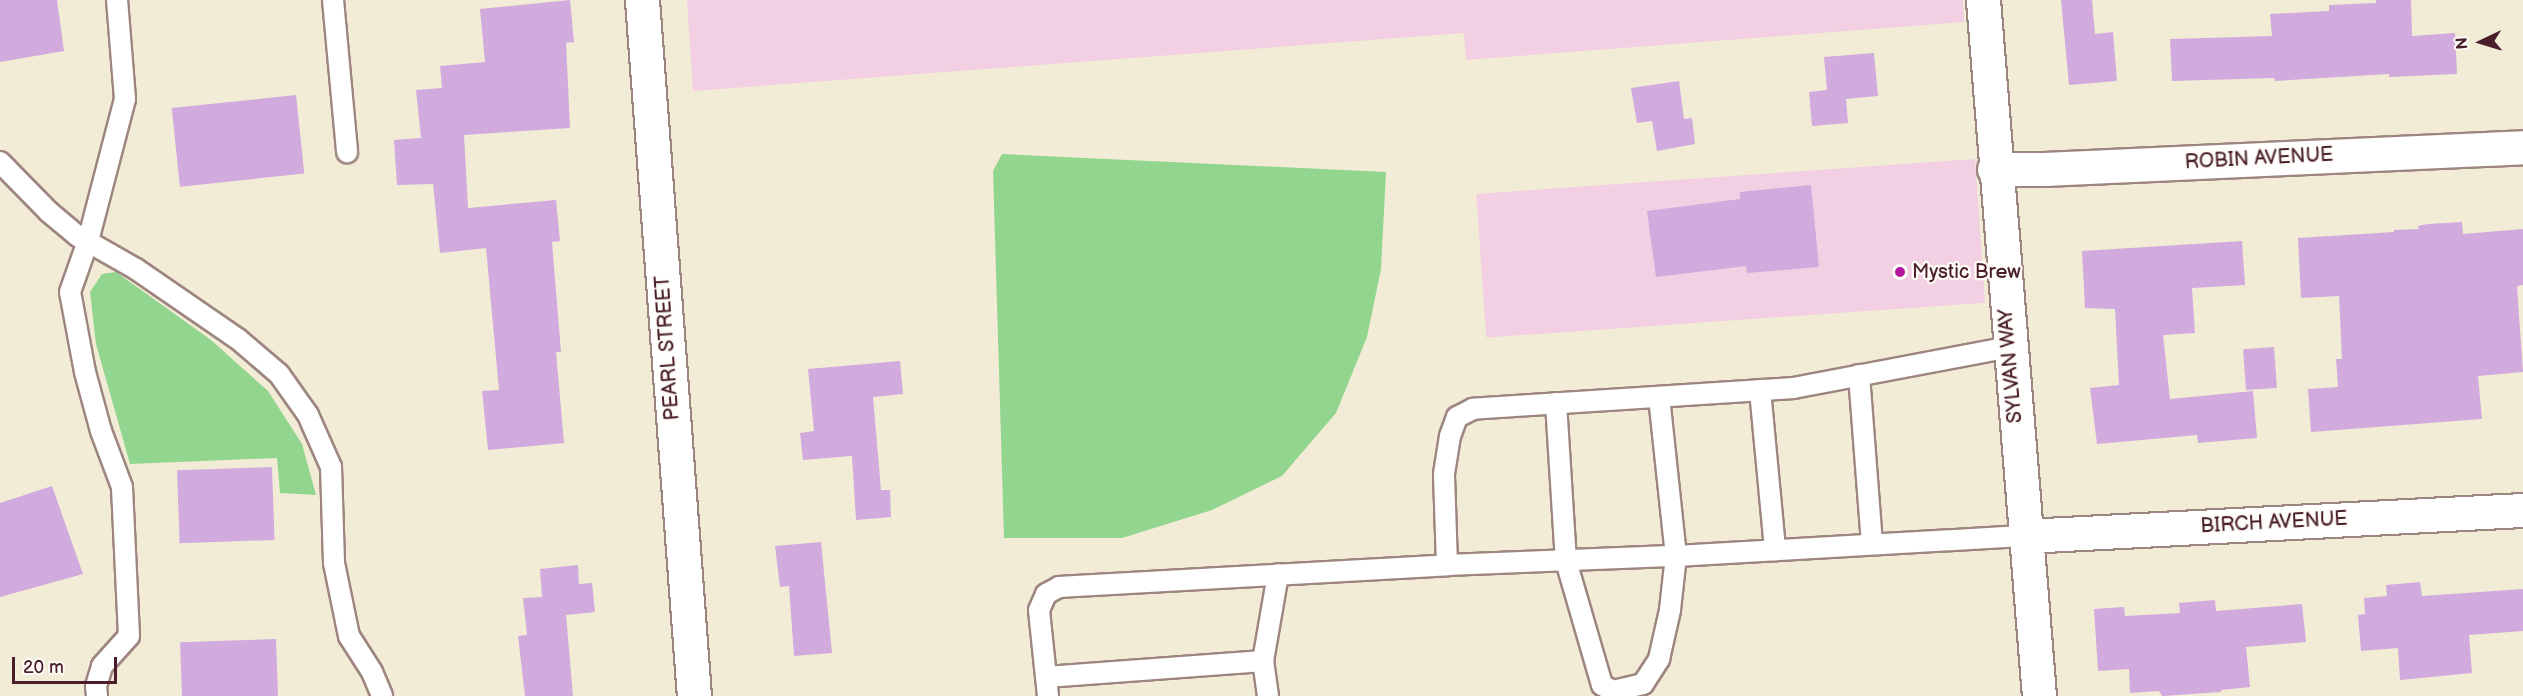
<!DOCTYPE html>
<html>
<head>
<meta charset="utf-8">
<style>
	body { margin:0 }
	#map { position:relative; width:2523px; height:696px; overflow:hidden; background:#f2ecd6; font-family:"Balsamiq Sans",sans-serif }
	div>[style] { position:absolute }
	.built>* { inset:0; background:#f2cfe2; transform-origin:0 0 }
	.green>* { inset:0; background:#92d58e }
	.building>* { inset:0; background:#d1aade; transform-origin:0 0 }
	.roads { filter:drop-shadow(2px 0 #9e8680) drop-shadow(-2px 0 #9e8680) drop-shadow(0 2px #9e8680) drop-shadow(0 -2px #9e8680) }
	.service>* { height:20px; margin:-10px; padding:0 10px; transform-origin:10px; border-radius:10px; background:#fff }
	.minor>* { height:33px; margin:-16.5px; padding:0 16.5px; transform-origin:16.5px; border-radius:16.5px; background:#fff }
	.secondary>* { height:33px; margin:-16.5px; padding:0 16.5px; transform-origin:16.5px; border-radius:16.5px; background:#fff }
	.dots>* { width:16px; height:16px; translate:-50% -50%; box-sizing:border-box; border:3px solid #fdfcf7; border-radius:50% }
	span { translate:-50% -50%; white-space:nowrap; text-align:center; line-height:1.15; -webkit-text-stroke:4.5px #fdfcf7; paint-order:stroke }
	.street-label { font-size:20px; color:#4a1f2b }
	.poi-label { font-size:20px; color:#4a1f2b }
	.left { translate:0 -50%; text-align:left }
	.north { position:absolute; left:2451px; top:12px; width:60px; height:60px; -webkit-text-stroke:4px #fdfcf7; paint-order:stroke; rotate:266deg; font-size:16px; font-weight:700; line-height:24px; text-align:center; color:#4a1f2b }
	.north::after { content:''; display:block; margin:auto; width:21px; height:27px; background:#4a1f2b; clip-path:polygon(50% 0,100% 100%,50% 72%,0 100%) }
	.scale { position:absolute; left:12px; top:657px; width:105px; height:27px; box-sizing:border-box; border:3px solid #4a1f2b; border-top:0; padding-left:8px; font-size:18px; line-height:21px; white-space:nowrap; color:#4a1f2b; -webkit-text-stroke:4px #fdfcf7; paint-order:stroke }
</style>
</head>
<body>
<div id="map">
	<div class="built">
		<i style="clip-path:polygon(687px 0,1963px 0,1964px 22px,1466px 60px,1464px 33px,693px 91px)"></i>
		<i style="left:1975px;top:159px;width:144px;height:500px;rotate:86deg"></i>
	</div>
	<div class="green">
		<i style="clip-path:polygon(1002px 154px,1386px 172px,1381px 269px,1367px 337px,1336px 413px,1282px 476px,1212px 510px,1122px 538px,1004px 538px,993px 171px)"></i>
		<i style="clip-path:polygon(116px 272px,211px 340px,268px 391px,302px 444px,316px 495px,280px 493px,277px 458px,130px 464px,96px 344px,90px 292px,102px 274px)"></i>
	</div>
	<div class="building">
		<i style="clip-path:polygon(0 0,57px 0,64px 51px,0 62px)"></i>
		<i style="clip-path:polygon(570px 0,574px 42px,566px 43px,570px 128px,464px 135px,468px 208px,556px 200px,560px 241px,552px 242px,561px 352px,556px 352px,564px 443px,488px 450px,482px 391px,499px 390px,486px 248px,440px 253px,433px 184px,397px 185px,394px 140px,421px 138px,416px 90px,442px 88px,440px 66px,485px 62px,480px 9px)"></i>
		<i style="clip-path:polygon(2061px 0,2092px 0,2095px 34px,2113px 32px,2117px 81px,2069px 85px)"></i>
		<i style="clip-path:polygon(2376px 0,2411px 0,2412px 36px,2455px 33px,2457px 74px,2389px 77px,2389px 74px,2275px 81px,2274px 78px,2172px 81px,2170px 39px,2272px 36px,2270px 14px,2329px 11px,2329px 5px,2376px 3px)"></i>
		<i style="clip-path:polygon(1874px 53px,1878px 96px,1846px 99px,1848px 123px,1812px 126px,1809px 92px,1827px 90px,1824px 57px)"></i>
		<i style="clip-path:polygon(1679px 81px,1684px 119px,1692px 118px,1695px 144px,1657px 151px,1652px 121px,1637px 123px,1631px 88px)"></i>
		<i style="left:296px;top:95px;width:79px;height:125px;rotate:84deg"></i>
		<i style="clip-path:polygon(1811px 185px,1819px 267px,1747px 273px,1746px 266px,1656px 277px,1647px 211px,1740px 199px,1740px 192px)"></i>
		<i style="clip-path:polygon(2462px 222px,2463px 234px,2523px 229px,2523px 285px,2517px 286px,2523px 372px,2478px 376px,2482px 419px,2311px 432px,2308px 389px,2338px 387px,2336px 359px,2342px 359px,2339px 296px,2301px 298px,2298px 238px,2394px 232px,2394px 230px,2419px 229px,2418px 226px,2428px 224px)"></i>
		<i style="clip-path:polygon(2242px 241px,2245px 285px,2192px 288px,2195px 333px,2163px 335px,2170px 399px,2253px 391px,2257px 438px,2198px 443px,2197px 435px,2097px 444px,2090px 388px,2119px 385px,2115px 309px,2085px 308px,2082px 251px)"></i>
		<i style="left:2274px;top:347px;width:41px;height:31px;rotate:86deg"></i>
		<i style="clip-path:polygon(900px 361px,903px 394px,873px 397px,881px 490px,890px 490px,891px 517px,856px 520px,852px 456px,803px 460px,800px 433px,814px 431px,808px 369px)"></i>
		<i style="left:272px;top:467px;width:73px;height:95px;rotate:88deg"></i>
		<i style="clip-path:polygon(52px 486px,83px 574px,0 597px,0 503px)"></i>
		<i style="clip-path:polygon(821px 542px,832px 653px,794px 656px,789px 586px,780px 587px,775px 546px)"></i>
		<i style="clip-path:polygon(578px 565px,579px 584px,592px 583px,595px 612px,566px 615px,573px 696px,525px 696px,518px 636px,527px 635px,523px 598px,542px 597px,540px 569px)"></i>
		<i style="clip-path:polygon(2420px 582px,2422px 596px,2523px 589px,2523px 631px,2469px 635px,2472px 673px,2400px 680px,2398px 648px,2361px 651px,2358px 615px,2365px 614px,2364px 598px,2387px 596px,2386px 585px)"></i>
		<i style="clip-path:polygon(2215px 600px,2216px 611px,2302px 604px,2306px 642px,2246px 647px,2250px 687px,2221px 690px,2221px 692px,2162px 696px,2159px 691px,2130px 693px,2129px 669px,2098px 671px,2094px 609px,2124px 607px,2125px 616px,2180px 613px,2179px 603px)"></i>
		<i style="left:276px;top:639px;width:57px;height:96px;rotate:88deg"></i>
	</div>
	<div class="roads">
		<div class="service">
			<i style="left:333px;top:0;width:153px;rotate:84.7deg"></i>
			<i style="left:0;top:162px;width:70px;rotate:45.6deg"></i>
			<i style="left:49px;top:212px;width:38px;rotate:40deg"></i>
			<i style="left:78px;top:236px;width:67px;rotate:29.6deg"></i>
			<i style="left:136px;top:269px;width:124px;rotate:34.5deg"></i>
			<i style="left:238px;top:339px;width:54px;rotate:40.5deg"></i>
			<i style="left:279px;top:374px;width:50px;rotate:54.7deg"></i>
			<i style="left:308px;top:415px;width:57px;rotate:66.1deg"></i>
			<i style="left:331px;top:467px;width:96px;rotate:88.2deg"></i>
			<i style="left:334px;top:563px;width:75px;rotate:78.4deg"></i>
			<i style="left:349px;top:636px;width:43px;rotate:57.4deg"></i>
			<i style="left:372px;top:672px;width:26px;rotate:67deg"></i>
			<i style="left:2010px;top:347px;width:220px;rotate:169.3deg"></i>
			<i style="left:1794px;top:388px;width:322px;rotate:176.3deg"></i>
			<i style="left:1473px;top:409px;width:18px;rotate:153deg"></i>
			<i style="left:1457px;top:417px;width:20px;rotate:110deg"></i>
			<i style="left:1450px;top:436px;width:39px;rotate:99deg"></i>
			<i style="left:1444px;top:475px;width:90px;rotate:88.1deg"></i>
			<i style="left:1447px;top:565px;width:229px;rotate:-2.3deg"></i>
			<i style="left:1676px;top:556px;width:351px;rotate:-3.3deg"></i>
			<i style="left:1859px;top:375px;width:169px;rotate:85.6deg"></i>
			<i style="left:1760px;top:390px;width:161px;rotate:84.6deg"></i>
			<i style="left:1556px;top:403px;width:158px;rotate:86.4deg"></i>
			<i style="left:1566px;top:561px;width:129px;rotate:73.8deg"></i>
			<i style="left:1602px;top:685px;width:13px;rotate:29deg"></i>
			<i style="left:1613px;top:691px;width:31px;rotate:-13deg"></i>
			<i style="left:1643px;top:684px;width:30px;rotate:-57deg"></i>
			<i style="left:1659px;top:659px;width:50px;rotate:-77.3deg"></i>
			<i style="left:1670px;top:610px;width:54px;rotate:-83.7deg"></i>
			<i style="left:1676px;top:556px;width:160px;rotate:-96.1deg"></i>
			<i style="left:1046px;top:677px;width:218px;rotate:-4.2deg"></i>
			<i style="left:97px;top:696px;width:10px;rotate:-96deg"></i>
			<i style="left:96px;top:686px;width:21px;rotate:-73deg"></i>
			<i style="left:102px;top:666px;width:40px;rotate:-48deg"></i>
			<i style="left:129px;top:636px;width:149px;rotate:-92.7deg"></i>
			<i style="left:122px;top:487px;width:60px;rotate:-110.6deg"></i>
			<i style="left:101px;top:431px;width:61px;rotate:-105.2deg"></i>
			<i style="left:85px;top:372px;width:81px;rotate:-100.6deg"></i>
			<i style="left:70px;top:292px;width:54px;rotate:-70.6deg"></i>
			<i style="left:88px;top:241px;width:147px;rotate:-75.4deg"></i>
			<i style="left:125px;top:99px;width:99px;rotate:-94.6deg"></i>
			<i style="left:1048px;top:696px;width:86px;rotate:-96deg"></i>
			<i style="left:1039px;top:610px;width:17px;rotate:-66deg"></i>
			<i style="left:1046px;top:594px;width:15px;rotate:-28deg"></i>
			<i style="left:1059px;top:587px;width:389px;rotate:-3.2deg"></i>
			<i style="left:1268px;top:696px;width:35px;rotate:-98deg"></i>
			<i style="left:1263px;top:661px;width:88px;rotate:-80.2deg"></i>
		</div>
		<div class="minor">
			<i style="left:642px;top:0;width:698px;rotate:85.73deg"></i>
			<i style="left:1994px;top:169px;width:50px"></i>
			<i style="left:2044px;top:169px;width:480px;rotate:-2.6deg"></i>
			<i style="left:2026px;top:536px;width:498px;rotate:-3deg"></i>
		</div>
		<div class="secondary">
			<i style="left:1983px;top:0;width:698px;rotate:85.4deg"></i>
		</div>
	</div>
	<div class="dots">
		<i style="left:1900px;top:272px;background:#b5179e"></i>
	</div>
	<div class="street-label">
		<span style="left:2259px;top:159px;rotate:-3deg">ROBIN AVENUE</span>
		<span style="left:668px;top:348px;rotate:-94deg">PEARL STREET</span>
		<span style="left:2011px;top:366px;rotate:-95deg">SYLVAN WAY</span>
		<span style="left:2274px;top:523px;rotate:-3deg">BIRCH AVENUE</span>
	</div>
	<div class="poi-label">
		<span class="left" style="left:1912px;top:272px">Mystic Brew</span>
	</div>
	<div class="north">N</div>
	<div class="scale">20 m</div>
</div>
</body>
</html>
